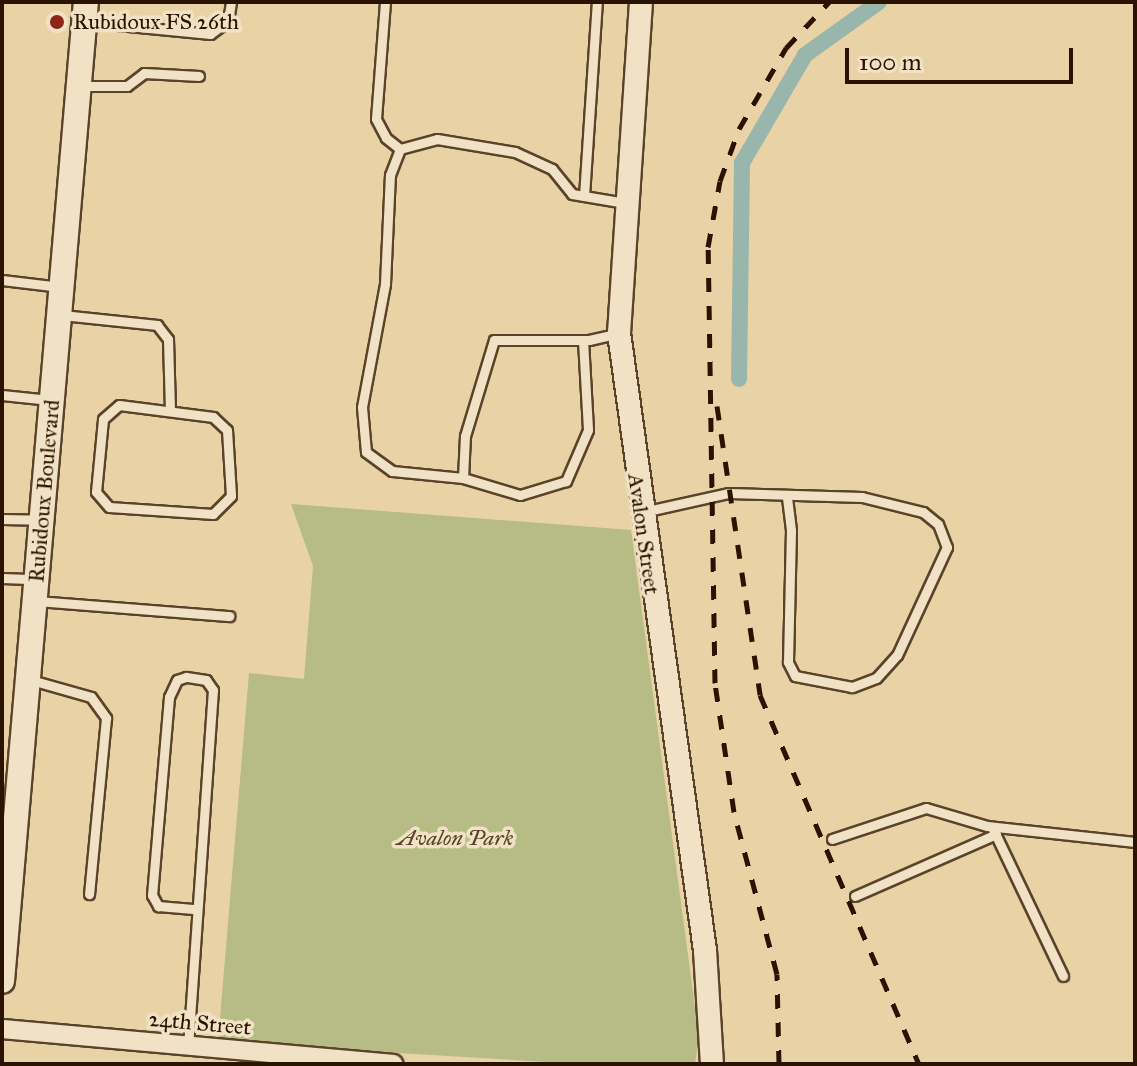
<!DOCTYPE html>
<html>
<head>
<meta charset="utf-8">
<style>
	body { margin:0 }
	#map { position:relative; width:1137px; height:1066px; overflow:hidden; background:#e9d2a6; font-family:"IM FELL Great Primer",serif }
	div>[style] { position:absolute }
	.green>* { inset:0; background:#b7bb86 }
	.canal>* { height:16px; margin:-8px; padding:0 8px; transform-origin:8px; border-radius:8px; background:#98b6ac }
	.roads { filter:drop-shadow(2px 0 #5a432a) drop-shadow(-2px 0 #5a432a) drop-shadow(0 2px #5a432a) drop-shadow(0 -2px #5a432a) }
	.service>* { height:9px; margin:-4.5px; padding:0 4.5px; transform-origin:4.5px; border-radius:4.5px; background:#f1e2c5 }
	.minor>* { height:18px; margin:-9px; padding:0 9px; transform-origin:9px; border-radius:9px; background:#f1e2c5 }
	.tertiary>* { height:22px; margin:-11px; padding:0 11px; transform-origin:11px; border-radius:11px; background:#f1e2c5 }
	.secondary>* { height:24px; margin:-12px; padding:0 12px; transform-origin:12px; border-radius:12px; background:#f1e2c5 }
	.rail>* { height:5px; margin-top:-2.5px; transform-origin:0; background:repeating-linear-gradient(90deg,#2a1300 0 14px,transparent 0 28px) }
	.dots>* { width:22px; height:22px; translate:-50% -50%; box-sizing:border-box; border:4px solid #f1e2c5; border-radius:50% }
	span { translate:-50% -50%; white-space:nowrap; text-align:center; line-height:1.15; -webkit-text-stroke:7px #f1e2c5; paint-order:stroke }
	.poi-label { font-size:22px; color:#2a1300 }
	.left { translate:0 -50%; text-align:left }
	.street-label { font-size:22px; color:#2a1300 }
	.park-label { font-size:22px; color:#544528; font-style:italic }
	.frame { position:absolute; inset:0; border:4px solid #2a1300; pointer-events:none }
	.scale { position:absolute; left:845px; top:48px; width:228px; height:36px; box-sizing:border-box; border:4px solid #2a1300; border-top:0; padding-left:10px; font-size:24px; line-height:28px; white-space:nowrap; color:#2a1300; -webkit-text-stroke:6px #f1e2c5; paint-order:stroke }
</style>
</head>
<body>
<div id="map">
	<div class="green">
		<i style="clip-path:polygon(291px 504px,631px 530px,699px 1037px,695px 1064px,579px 1064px,218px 1042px,249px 673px,304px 679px,313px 566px)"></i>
	</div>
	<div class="canal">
		<i style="left:739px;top:379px;width:216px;rotate:-89.2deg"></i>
		<i style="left:742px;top:163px;width:125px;rotate:-59.7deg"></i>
		<i style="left:805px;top:55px;width:91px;rotate:-35.6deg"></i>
	</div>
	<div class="roads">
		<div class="service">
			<i style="left:385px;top:2px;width:117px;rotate:94.4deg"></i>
			<i style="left:376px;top:119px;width:21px;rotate:62deg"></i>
			<i style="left:386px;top:138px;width:18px;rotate:38deg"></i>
			<i style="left:87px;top:22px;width:124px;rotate:5.6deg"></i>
			<i style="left:210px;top:34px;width:22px;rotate:-36deg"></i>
			<i style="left:228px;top:21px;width:19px;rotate:-81deg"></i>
			<i style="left:82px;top:86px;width:45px"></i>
			<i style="left:127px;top:86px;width:21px;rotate:-37deg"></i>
			<i style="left:144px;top:73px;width:55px;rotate:3.1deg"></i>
			<i style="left:584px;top:196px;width:194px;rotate:-86.2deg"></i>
			<i style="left:2px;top:280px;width:59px;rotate:6.8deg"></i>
			<i style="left:62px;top:315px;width:96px;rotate:6deg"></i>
			<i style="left:157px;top:325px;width:18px;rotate:52deg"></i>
			<i style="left:168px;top:339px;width:72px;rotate:88.4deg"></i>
			<i style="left:583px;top:340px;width:90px;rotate:86.8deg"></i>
			<i style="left:588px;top:430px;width:56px;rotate:113.3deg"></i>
			<i style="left:566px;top:481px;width:48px;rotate:163.1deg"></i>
			<i style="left:520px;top:495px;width:59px;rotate:-163.4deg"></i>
			<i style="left:463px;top:478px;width:42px;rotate:-87.3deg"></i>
			<i style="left:465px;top:436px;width:100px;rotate:-73.2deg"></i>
			<i style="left:494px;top:340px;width:95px"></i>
			<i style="left:589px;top:340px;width:31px;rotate:-13deg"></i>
			<i style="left:2px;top:395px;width:48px;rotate:5.9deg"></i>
			<i style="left:119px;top:405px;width:95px;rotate:7.3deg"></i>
			<i style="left:213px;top:417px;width:19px;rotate:43deg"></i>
			<i style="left:227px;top:430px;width:66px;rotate:86.5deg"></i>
			<i style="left:231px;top:496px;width:25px;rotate:135deg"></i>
			<i style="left:213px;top:514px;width:104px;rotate:-176.1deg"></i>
			<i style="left:109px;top:507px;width:20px;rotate:-131deg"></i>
			<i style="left:96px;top:492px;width:73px;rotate:-84.5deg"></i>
			<i style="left:103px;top:419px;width:21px;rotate:-41deg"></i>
			<i style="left:463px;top:478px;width:71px;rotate:-174.4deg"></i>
			<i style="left:392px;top:471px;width:32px;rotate:-144deg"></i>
			<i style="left:366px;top:452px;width:45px;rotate:-95.1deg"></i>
			<i style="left:362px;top:407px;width:125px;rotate:-79.4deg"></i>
			<i style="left:385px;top:284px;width:109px;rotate:-87.4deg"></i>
			<i style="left:390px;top:175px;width:28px;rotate:-69deg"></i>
			<i style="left:400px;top:149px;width:38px;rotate:-15deg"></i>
			<i style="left:437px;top:139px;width:79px;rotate:9.5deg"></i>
			<i style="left:515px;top:152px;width:41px;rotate:24.7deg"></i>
			<i style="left:552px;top:169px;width:32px;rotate:51deg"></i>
			<i style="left:572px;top:194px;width:54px;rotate:9.6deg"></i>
			<i style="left:643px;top:512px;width:88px;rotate:-12.5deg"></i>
			<i style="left:729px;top:493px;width:133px;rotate:1.7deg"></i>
			<i style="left:862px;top:497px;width:63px;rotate:13.8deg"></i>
			<i style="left:923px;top:512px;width:19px;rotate:39deg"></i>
			<i style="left:938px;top:524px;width:25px;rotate:69deg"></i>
			<i style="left:947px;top:547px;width:119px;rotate:114.8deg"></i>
			<i style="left:897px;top:655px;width:31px;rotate:132deg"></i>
			<i style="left:876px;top:678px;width:26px;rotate:159deg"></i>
			<i style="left:852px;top:687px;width:58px;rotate:-169.1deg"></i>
			<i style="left:795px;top:676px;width:16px;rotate:-117deg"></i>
			<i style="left:788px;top:662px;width:132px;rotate:-88.7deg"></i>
			<i style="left:791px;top:530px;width:35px;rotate:-97deg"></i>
			<i style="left:2px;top:519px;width:39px;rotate:1deg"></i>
			<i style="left:2px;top:578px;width:33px;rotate:2deg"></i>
			<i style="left:38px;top:601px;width:192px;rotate:4.5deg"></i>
			<i style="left:31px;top:680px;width:62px;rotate:15.8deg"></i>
			<i style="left:91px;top:697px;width:26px;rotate:54deg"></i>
			<i style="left:106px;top:718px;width:177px;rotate:95.5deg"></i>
			<i style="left:992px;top:827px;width:165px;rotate:64.5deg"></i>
			<i style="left:832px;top:839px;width:99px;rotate:-18.3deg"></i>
			<i style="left:926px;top:808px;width:64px;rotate:16.4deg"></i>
			<i style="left:987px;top:826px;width:149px;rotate:6.2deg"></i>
			<i style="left:855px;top:896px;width:154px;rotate:-23.7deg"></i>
			<i style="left:188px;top:1047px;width:358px;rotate:-86deg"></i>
			<i style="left:213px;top:690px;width:12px;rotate:-125deg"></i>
			<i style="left:206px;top:680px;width:20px;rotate:-171deg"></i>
			<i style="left:186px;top:677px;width:9px;rotate:162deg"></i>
			<i style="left:177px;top:680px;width:19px;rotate:115deg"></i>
			<i style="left:169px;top:697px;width:199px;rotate:94.9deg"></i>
			<i style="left:152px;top:895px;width:13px;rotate:61deg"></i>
			<i style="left:158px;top:906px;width:38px;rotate:5deg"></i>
		</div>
		<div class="minor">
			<i style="left:2px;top:1029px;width:393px;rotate:5.1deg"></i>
		</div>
		<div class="tertiary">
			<i style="left:641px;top:2px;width:332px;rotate:93.8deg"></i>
			<i style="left:619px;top:333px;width:623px;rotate:82.07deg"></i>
			<i style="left:705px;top:950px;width:114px;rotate:86.5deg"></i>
		</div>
		<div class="secondary">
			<i style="left:2px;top:981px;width:983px;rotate:-85.1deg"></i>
		</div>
	</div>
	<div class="rail">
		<i style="left:717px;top:406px;width:292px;rotate:81.5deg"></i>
		<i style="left:760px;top:695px;width:402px;rotate:66.7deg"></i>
		<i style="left:779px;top:1064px;width:90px;rotate:-91.3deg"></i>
		<i style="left:777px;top:974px;width:168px;rotate:-104.9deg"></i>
		<i style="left:734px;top:812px;width:130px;rotate:-98.4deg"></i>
		<i style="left:715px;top:683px;width:436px;rotate:-90.9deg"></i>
		<i style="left:708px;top:247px;width:67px;rotate:-79.7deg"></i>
		<i style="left:720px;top:181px;width:55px;rotate:-69.9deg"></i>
		<i style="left:739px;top:129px;width:94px;rotate:-59.9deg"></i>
		<i style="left:786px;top:48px;width:63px;rotate:-46.9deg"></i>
	</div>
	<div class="dots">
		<i style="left:57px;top:22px;background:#8f2418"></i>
	</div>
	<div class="poi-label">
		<span class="left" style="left:73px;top:22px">Rubidoux FS 26th</span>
	</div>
	<div class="street-label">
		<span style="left:44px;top:491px;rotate:-85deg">Rubidoux Boulevard</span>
		<span style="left:644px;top:534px;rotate:82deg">Avalon Street</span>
		<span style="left:200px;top:1023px;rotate:5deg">24th Street</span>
	</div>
	<div class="park-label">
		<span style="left:455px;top:838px">Avalon Park</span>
	</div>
	<div class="frame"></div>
	<div class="scale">100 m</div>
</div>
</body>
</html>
